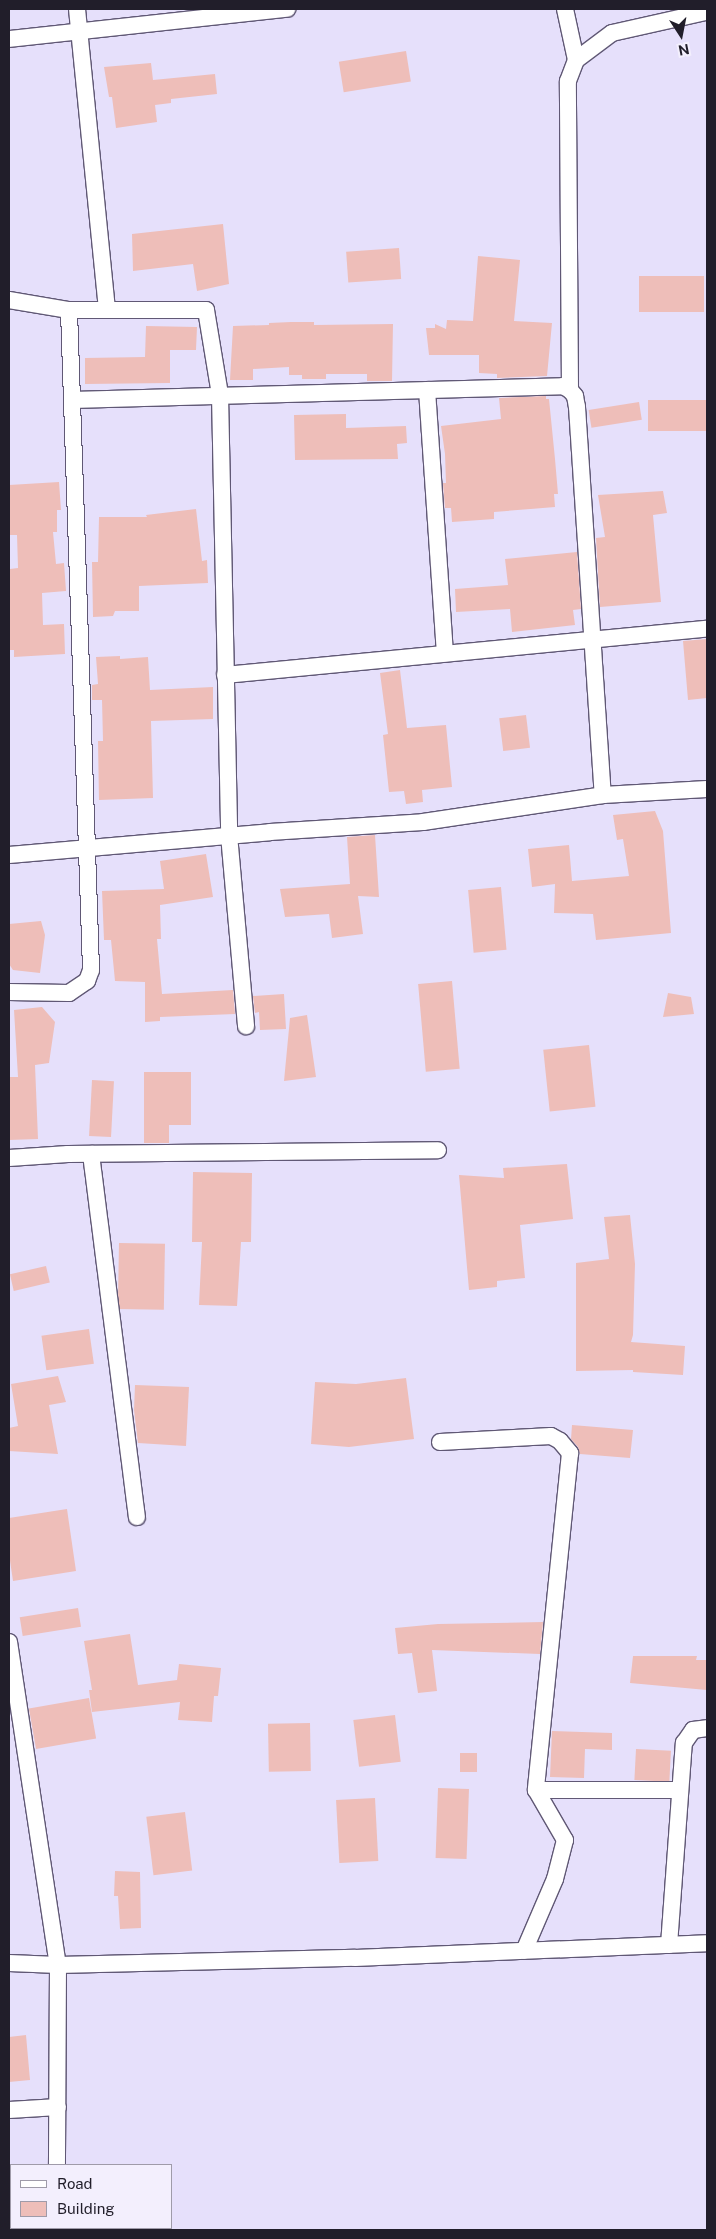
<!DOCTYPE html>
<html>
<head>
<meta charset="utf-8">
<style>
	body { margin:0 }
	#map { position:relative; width:716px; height:2239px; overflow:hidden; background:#e6e0fb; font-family:"Public Sans",sans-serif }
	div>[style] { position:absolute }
	.building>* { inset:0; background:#eebeb9; transform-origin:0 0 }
	.roads { filter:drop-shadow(1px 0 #605875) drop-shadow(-1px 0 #605875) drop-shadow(0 1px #605875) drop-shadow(0 -1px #605875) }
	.minor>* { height:16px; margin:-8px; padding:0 8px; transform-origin:8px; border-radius:8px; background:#fff }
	span { translate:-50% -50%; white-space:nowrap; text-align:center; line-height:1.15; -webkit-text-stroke:5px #f3effd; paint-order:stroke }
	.frame { position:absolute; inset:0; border:10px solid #211e2a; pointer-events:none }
	.legend { position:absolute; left:10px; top:2164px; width:162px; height:65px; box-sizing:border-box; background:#f3effd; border:1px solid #9f9ba9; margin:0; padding:6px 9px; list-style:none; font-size:15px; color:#211e2a }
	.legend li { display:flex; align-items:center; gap:10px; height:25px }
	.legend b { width:25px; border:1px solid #9f9ba9 }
	.north { position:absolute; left:656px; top:10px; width:50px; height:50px; -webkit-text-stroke:4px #f3effd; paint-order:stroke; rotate:169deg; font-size:14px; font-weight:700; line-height:20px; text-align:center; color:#211e2a }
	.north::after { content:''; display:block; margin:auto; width:18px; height:22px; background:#211e2a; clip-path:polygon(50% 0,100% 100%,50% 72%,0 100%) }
</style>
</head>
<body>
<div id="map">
	<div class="building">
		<i style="left:406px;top:51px;width:31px;height:68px;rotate:81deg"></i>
		<i style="clip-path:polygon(151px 63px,153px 80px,215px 74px,217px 94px,171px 99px,171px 103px,155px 105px,157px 122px,116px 128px,112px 97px,109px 97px,104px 67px)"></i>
		<i style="clip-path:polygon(223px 224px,229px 284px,197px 291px,193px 264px,133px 271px,132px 234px)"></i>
		<i style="left:399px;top:248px;width:31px;height:53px;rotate:86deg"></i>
		<i style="clip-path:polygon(478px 256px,520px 260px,514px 321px,552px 323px,547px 376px,497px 378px,497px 374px,479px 373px,479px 355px,429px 355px,426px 328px,435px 328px,435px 324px,446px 329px,447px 320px,473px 321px)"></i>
		<i style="left:704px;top:276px;width:36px;height:65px;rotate:90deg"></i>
		<i style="clip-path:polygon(291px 322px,314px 322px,314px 325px,393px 324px,392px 381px,367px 381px,367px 374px,326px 374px,326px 379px,302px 379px,302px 375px,289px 375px,289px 367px,253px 369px,253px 380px,230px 380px,233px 326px,269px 325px,269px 323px)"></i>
		<i style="clip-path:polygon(146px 326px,197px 327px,196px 350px,170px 350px,170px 383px,85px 384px,85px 358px,145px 357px)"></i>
		<i style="clip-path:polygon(546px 396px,546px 399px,549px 399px,555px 459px,558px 494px,554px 494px,555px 507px,494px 512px,494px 519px,452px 522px,451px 508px,445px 508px,443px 483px,446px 483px,445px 454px,441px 426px,501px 419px,499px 398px)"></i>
		<i style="left:707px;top:400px;width:31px;height:59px;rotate:90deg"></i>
		<i style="left:639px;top:402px;width:18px;height:51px;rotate:81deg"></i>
		<i style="clip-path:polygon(346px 414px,346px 428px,406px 426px,407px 443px,397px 444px,398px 459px,295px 460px,294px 415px)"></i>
		<i style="clip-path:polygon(59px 482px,61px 510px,57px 510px,57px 532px,53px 532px,56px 564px,64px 563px,66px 591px,42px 593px,43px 625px,64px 624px,65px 654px,14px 657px,14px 650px,9px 650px,9px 577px,10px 569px,18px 568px,17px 535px,9px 535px,9px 485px)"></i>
		<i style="clip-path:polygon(663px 491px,667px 513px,653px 515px,661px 602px,600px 607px,596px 538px,605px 537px,598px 495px)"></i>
		<i style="clip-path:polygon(196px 509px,202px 561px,207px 560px,208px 583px,139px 586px,139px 611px,115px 611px,113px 616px,93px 617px,92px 562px,98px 562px,99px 517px,147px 517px,146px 515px)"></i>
		<i style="clip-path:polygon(577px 552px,581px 609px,573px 610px,575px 625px,512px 632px,510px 609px,456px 612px,455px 589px,508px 585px,505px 559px)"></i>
		<i style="clip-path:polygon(707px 639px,707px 698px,688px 700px,683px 641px)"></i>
		<i style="clip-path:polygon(120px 656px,120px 659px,148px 657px,150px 690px,213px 687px,213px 719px,151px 721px,153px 798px,99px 800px,98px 741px,103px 741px,102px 700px,92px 700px,92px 685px,98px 684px,96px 657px)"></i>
		<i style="clip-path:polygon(400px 670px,407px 728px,446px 725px,452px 787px,422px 790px,423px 802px,406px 804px,404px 791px,389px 792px,383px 735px,388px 734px,380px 673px)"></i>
		<i style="left:526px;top:715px;width:33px;height:27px;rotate:83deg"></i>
		<i style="clip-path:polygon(655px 811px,663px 831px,671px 933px,596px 940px,593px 914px,554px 913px,555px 884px,532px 887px,528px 849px,569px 845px,572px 881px,629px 876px,623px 839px,617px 840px,613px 815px)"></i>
		<i style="clip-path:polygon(375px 835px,379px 897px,358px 896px,363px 934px,332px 938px,329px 914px,285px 917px,280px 889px,350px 884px,347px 837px)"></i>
		<i style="clip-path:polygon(206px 854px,213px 897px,160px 905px,161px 939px,157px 939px,162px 994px,233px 990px,235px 1014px,160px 1017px,160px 1021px,145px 1022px,145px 982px,115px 981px,111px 940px,104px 940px,102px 891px,164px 889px,160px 861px)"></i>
		<i style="left:501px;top:887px;width:63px;height:33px;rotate:85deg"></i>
		<i style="clip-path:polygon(41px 921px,45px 935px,40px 973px,13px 970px,9px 964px,9px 924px)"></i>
		<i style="left:452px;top:981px;width:88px;height:34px;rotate:85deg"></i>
		<i style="clip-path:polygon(668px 993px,691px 997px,694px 1014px,663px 1017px)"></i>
		<i style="clip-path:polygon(284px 994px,286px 1029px,260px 1030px,259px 1012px,255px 1013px,253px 996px)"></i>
		<i style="clip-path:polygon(42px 1007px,55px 1022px,49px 1063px,35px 1065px,38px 1139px,9px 1140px,9px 1077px,18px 1077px,14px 1010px)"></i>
		<i style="clip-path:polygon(307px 1015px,316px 1077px,284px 1081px,290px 1018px)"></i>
		<i style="left:589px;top:1045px;width:62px;height:46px;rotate:84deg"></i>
		<i style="clip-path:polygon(144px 1072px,191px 1072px,191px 1125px,169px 1125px,169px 1143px,144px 1143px)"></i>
		<i style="left:92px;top:1080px;width:22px;height:56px;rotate:3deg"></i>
		<i style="clip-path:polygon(567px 1164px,573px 1219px,520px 1225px,525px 1278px,497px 1281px,497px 1287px,469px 1290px,459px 1175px,504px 1178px,503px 1168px)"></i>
		<i style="clip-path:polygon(193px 1172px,252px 1173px,251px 1242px,241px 1242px,237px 1306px,199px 1305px,202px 1242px,192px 1242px)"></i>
		<i style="clip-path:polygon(630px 1215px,635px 1264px,633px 1335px,631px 1342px,685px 1346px,683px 1375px,633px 1372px,633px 1370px,576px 1371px,576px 1263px,609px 1259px,604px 1217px)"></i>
		<i style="left:119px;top:1243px;width:46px;height:66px;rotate:1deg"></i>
		<i style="left:46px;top:1266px;width:17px;height:37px;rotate:77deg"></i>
		<i style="left:89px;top:1329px;width:35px;height:48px;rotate:82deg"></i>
		<i style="clip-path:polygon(58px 1376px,66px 1402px,49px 1405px,58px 1454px,9px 1451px,9px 1428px,18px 1426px,11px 1384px)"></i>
		<i style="clip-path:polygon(406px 1378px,414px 1439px,349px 1447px,311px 1444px,315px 1382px,356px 1384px)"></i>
		<i style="clip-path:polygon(135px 1385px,189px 1387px,186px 1446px,138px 1443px,134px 1410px)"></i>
		<i style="clip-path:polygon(572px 1425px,633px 1430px,630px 1458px,580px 1454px,578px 1447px,571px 1439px)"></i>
		<i style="clip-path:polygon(67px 1509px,76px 1571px,13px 1581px,9px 1554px,9px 1518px)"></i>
		<i style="left:78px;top:1608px;width:19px;height:59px;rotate:81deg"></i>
		<i style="clip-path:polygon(543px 1622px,540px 1654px,432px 1650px,437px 1691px,418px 1693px,412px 1653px,398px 1654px,395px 1628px,438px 1624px)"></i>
		<i style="clip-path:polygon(130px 1634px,138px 1685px,177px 1680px,179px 1664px,221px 1668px,218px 1696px,214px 1696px,212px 1722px,178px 1720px,180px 1702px,92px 1712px,89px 1690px,92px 1690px,84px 1641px)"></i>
		<i style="clip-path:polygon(633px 1656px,697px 1656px,696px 1660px,707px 1660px,707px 1690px,630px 1683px)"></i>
		<i style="left:89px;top:1698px;width:41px;height:61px;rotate:80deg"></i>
		<i style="left:395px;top:1715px;width:47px;height:42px;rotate:83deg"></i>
		<i style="left:310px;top:1723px;width:48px;height:42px;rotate:89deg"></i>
		<i style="clip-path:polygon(552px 1731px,612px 1733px,612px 1750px,585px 1749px,584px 1778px,550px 1777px)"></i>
		<i style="left:636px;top:1749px;width:35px;height:31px;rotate:3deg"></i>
		<i style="left:460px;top:1753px;width:17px;height:19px"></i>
		<i style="left:469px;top:1789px;width:70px;height:31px;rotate:92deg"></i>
		<i style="left:375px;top:1798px;width:63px;height:39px;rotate:87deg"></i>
		<i style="left:185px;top:1812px;width:59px;height:39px;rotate:83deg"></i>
		<i style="clip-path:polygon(115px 1871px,140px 1872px,141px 1928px,120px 1929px,118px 1896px,114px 1896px)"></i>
		<i style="clip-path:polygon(26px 2035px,30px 2080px,9px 2082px,9px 2037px)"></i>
	</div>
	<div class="roads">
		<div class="minor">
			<i style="left:77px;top:9px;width:301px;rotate:84.3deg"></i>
			<i style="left:565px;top:9px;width:52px;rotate:77.8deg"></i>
			<i style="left:9px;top:39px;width:280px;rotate:-6.2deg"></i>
			<i style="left:9px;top:300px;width:61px;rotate:9.5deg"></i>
			<i style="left:69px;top:310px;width:137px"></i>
			<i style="left:206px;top:310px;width:86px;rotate:80.6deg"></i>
			<i style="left:220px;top:395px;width:440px;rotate:88.8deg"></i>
			<i style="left:229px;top:835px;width:192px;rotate:84.9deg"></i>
			<i style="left:427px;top:390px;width:264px;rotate:86.1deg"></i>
			<i style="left:570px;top:390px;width:309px;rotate:-90.4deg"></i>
			<i style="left:568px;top:81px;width:22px;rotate:-69deg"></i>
			<i style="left:576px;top:60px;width:45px;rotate:-36.9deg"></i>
			<i style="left:612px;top:33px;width:96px;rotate:-12.6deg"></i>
			<i style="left:72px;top:400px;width:491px;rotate:-1.6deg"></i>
			<i style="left:563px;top:386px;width:8px;rotate:30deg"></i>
			<i style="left:570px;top:390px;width:8px;rotate:50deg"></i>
			<i style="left:575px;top:396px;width:11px;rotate:80deg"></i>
			<i style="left:577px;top:407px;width:389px;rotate:86.2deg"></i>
			<i style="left:225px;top:675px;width:484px;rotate:-5.5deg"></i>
			<i style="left:9px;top:855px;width:262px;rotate:-5deg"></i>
			<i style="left:270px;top:832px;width:153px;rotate:-3.7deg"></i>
			<i style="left:423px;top:822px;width:182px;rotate:-8.5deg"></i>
			<i style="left:603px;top:795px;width:104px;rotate:-3.3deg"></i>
			<i style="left:9px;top:992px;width:60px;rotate:1deg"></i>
			<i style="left:69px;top:993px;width:22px;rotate:-34deg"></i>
			<i style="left:87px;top:981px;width:12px;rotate:-70deg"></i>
			<i style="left:91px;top:970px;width:660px;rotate:-91.91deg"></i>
			<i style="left:91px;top:1154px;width:366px;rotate:82.8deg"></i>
			<i style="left:9px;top:1158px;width:59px;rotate:-3.9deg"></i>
			<i style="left:68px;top:1154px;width:370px;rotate:-0.6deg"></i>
			<i style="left:440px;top:1442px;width:111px;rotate:-3.1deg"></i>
			<i style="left:551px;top:1436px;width:10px;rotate:29deg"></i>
			<i style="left:560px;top:1441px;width:16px;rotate:50deg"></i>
			<i style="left:570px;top:1453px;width:339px;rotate:95.8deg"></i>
			<i style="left:536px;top:1790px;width:58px;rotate:59.9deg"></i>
			<i style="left:565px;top:1840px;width:40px;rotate:104.4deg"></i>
			<i style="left:555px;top:1879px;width:78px;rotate:113.3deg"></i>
			<i style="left:9px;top:1642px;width:327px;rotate:81.4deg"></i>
			<i style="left:58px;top:1965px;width:200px;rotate:90.3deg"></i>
			<i style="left:536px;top:1790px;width:144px"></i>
			<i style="left:669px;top:1945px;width:203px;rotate:-85.8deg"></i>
			<i style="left:684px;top:1743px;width:16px;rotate:-55deg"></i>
			<i style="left:693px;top:1730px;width:14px;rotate:-8deg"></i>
			<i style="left:9px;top:1963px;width:49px;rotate:2.3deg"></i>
			<i style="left:58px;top:1965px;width:297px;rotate:-1.4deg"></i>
			<i style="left:355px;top:1958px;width:352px;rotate:-2.4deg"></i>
			<i style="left:9px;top:2110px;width:49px;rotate:-3.5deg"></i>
			<i style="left:57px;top:2230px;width:2px;rotate:-90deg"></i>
		</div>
	</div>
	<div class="frame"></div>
	<ul class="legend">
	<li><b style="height:6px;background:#fff"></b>Road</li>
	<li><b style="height:14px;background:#eebeb9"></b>Building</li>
	</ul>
	<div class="north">N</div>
</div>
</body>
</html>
